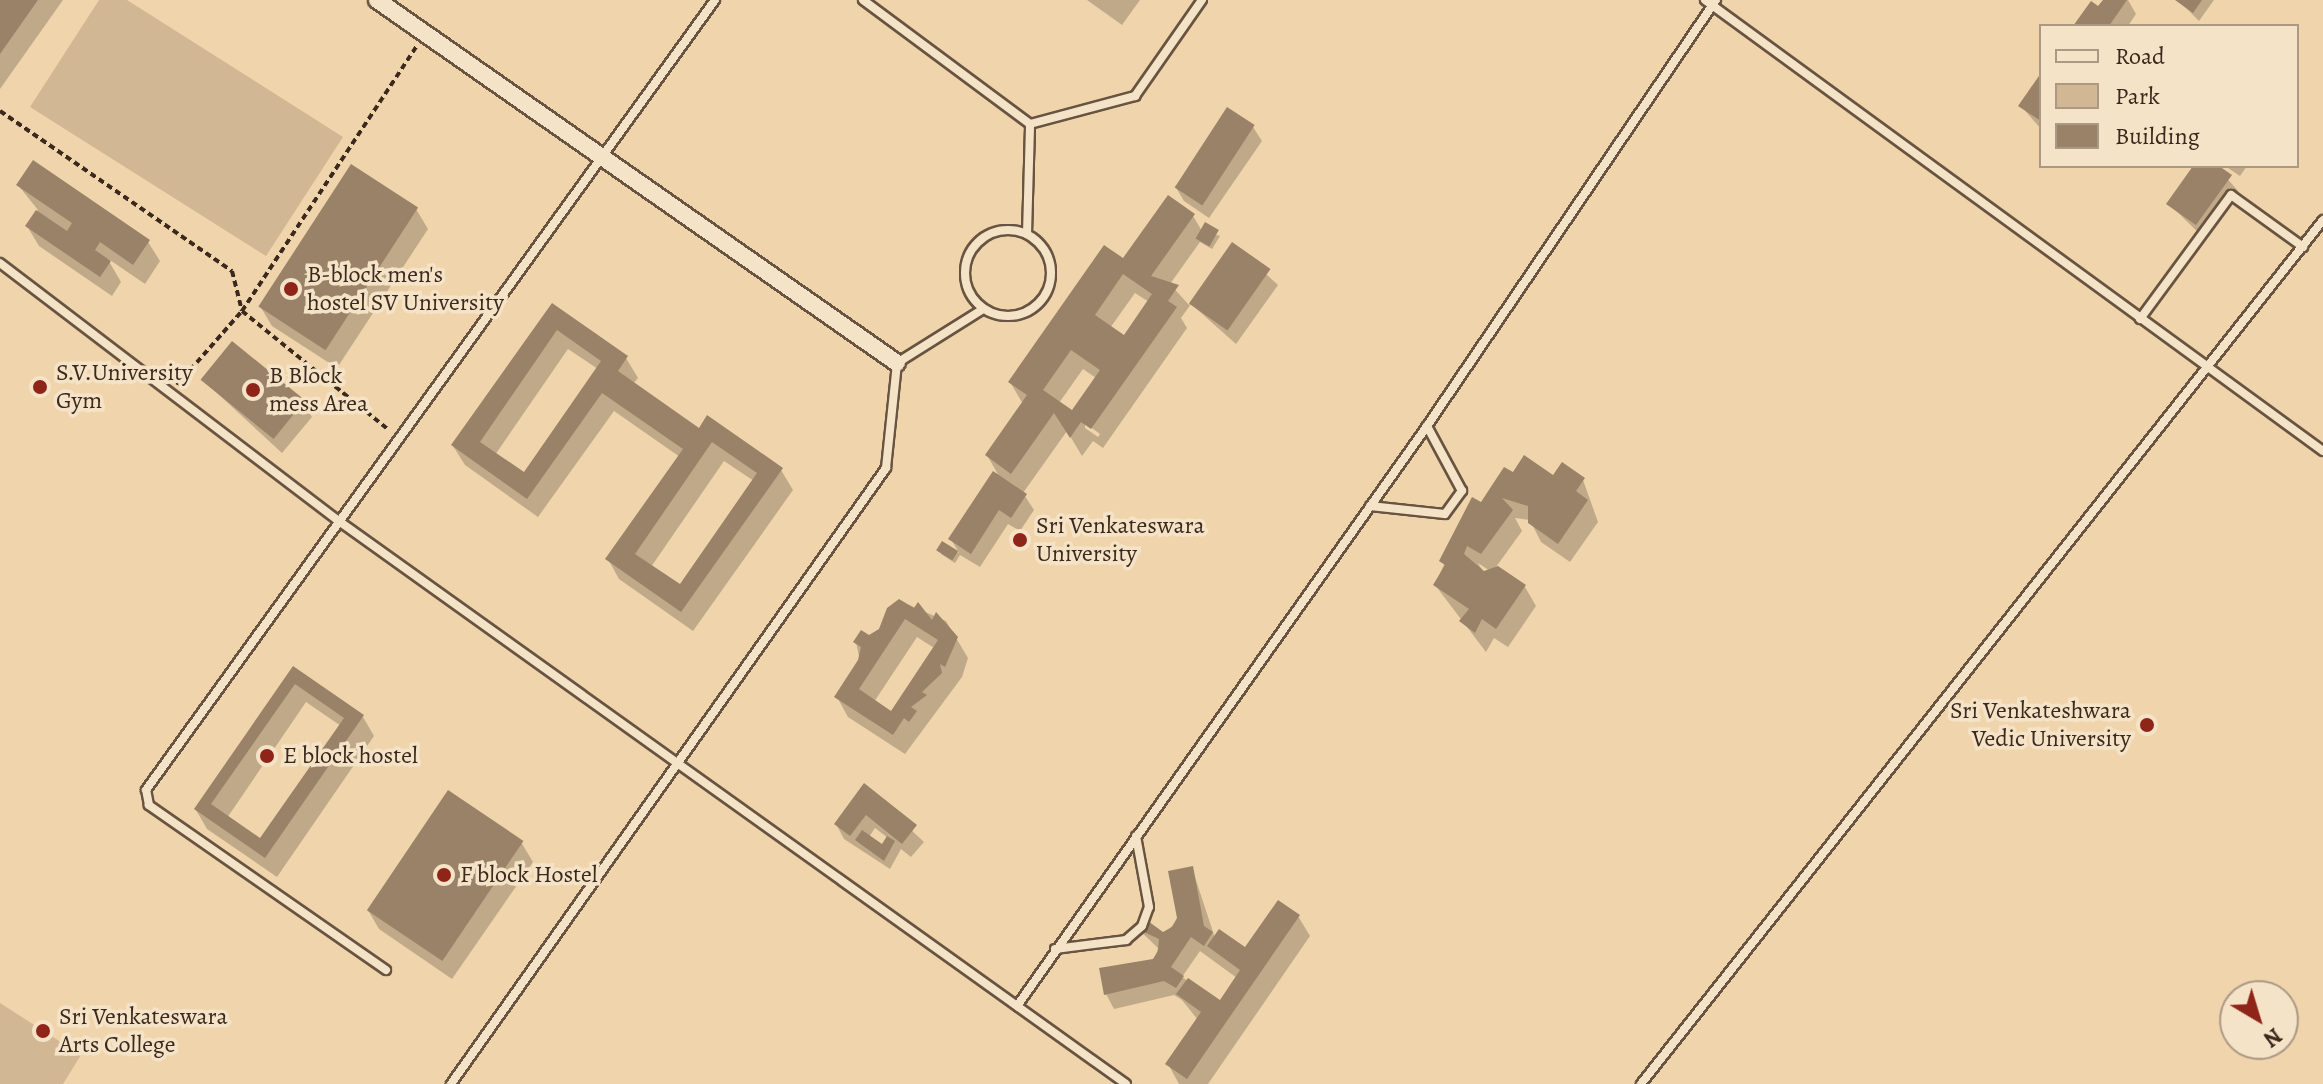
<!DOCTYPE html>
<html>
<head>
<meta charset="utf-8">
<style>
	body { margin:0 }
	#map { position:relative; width:2323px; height:1084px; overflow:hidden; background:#f0d4ab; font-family:Alegreya,serif }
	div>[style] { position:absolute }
	.green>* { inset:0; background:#d1b793 }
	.shadow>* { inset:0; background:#0003 }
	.building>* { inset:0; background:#998267; transform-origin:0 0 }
	.path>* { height:4px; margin-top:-2px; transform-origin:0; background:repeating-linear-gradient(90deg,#3b291d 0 6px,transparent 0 10px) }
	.roads { filter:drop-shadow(2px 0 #685440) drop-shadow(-2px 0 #685440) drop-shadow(0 2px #685440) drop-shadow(0 -2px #685440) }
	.service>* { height:8px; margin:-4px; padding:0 4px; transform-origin:4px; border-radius:4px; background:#f5e3c8 }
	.service>.ring { margin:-4px; padding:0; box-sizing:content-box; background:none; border:8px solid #f5e3c8; border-radius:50% }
	.minor>* { height:16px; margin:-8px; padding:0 8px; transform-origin:8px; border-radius:8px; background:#f5e3c8 }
	.dots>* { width:22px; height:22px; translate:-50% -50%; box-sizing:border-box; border:4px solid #f5e3c8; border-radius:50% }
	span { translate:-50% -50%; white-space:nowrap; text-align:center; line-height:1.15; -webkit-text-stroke:7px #f5e3c8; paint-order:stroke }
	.poi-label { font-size:24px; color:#3b291d }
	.left { translate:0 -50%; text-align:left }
	.right { translate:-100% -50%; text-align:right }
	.legend { position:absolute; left:2039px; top:24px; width:260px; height:144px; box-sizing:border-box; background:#f5e3c8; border:2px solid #ab9984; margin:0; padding:10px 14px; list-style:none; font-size:24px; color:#3b291d }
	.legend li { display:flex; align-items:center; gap:16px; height:40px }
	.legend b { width:40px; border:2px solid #ab9984 }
	.north { position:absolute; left:2219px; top:980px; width:80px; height:80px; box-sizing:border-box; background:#f5e3c8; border:2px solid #ab9984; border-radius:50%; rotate:142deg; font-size:22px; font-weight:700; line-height:32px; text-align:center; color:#3b291d }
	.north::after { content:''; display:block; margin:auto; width:28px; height:36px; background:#8f2418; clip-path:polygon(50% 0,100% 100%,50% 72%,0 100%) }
</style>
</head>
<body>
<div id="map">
	<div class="green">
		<i style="clip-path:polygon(99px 0,127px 0,343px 137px,266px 256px,30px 107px)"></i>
		<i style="clip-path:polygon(0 1003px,81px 1055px,63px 1084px,0 1084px)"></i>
	</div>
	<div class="shadow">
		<i style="clip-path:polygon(0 0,63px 0,0 89px)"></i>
		<i style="clip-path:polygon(1087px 0,1140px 0,1122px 25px)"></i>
		<i style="clip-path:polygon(2105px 0,2128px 0,2136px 14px,2128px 26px,2076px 26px)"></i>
		<i style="clip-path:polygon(2214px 0,2199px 21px,2179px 1px,2179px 0)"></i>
		<i style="clip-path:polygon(2041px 76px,2041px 129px,2021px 106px)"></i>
		<i style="clip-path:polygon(1253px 127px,1262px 141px,1209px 218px,1184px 201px,1175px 186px)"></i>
		<i style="clip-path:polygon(2196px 166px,2216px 166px,2239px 192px,2205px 239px,2169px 204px)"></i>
		<i style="clip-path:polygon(2225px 166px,2247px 166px,2240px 176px)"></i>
		<i style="clip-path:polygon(18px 185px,148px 242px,160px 261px,145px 284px,107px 258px,121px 282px,112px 296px,39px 246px,27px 226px,38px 210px)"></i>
		<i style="clip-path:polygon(416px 209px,428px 229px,337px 368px,272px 326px,260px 306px)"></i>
		<i style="clip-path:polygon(evenodd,1193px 216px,1202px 231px,1220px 236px,1212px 249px,1200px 242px,1170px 284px,1189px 305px,1233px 244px,1278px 285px,1236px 344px,1191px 304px,1181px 318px,1187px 328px,1103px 448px,1093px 441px,1082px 456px,1067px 431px,1023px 493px,1034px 510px,1020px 531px,1008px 524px,980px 567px,960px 555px,955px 563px,941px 554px,942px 544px,959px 553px,951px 539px,1000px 478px,987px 455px,1023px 404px,1010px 382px,1124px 261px,1193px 216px,1135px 293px,1149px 302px,1124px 337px,1110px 328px,1135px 293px,1193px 216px,1083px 369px,1096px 378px,1073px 413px,1059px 403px,1083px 369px,1193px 216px,1085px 423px,1100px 434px,1098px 437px,1085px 428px,1085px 423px)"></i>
		<i style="clip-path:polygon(evenodd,553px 306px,626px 358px,638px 378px,633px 384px,699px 430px,781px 470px,793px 490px,693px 631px,619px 579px,608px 559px,680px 457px,614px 411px,538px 517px,465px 465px,453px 446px,553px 306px,568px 349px,598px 369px,525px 475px,495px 455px,568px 349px,553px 306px,724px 461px,754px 481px,681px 587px,651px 567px,724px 461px)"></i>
		<i style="clip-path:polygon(203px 380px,303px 402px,312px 417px,282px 453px)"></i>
		<i style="clip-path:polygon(evenodd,1513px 475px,1583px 480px,1598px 522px,1570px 562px,1541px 542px,1530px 520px,1515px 518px,1522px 531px,1496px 567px,1525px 587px,1536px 606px,1508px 647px,1494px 638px,1486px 652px,1435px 585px,1472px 500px,1481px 505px,1513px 475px,1478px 563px,1490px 571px,1484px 573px,1478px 563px)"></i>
		<i style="clip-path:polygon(evenodd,900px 601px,946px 621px,968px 658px,962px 677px,905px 754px,848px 717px,837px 697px,860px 661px,856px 642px,881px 630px,900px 601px,917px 637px,934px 648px,891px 714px,874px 702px,917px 637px)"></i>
		<i style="clip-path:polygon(evenodd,294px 669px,363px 717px,374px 736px,277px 877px,207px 829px,196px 810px,294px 669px,306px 702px,341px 726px,261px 841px,227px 818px,306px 702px)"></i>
		<i style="clip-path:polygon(evenodd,864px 786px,924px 842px,911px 857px,901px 849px,890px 869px,844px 839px,836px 824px,864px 786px,875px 828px,888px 838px,883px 847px,869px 837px,875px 828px)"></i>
		<i style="clip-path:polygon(521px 842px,533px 862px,452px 979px,379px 929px,368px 910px)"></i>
		<i style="clip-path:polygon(evenodd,1192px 868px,1215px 938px,1246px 950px,1298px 916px,1310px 936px,1208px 1084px,1179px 1084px,1168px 1064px,1198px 1020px,1182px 1000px,1174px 995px,1114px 1009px,1106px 994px,1154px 961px,1158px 948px,1136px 927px,1163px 935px,1179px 919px,1192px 868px,1200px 951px,1237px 978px,1220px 1003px,1182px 977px,1200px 951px)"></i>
	</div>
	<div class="building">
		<i style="clip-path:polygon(0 0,38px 0,0 54px)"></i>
		<i style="clip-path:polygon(2103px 0,2127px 0,2109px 26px,2073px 26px,2091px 1px,2098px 6px)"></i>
		<i style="clip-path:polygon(2175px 0,2202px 0,2193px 13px)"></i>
		<i style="clip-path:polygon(2041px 73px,2041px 121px,2018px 106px)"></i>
		<i style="left:1227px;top:107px;width:33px;height:96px;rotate:33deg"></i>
		<i style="clip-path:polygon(33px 160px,150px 240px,133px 265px,100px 242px,95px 250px,111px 261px,100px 277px,25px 226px,36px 210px,67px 231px,72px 223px,16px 185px)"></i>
		<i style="left:351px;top:164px;width:80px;height:170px;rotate:33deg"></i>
		<i style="clip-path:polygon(2193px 166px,2219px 166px,2232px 175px,2196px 225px,2166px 204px)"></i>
		<i style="clip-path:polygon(evenodd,1168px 195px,1195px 214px,1151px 276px,1179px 285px,1168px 301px,1177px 307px,1091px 429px,1081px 422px,1070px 438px,1054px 413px,1011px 474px,985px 455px,1027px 395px,1008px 382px,1104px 245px,1123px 258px,1168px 195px,1123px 274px,1152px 294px,1124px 335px,1095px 315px,1123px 274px,1168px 195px,1071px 350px,1100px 370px,1072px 410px,1043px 390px,1071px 350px)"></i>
		<i style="left:1205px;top:222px;width:16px;height:19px;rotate:30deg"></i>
		<i style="left:1232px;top:242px;width:47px;height:75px;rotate:35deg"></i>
		<i style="clip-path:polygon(evenodd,552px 303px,628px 356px,618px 371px,699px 428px,707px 415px,783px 468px,681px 612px,605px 559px,683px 449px,602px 393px,527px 499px,451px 445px,552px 303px,557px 330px,601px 361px,524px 472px,480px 442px,557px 330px,552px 303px,712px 442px,757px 473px,680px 584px,635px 554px,712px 442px)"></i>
		<i style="left:232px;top:341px;width:94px;height:50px;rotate:39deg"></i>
		<i style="clip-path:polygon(1524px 455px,1553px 475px,1562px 462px,1585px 478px,1576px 491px,1588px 500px,1558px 544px,1528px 523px,1528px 506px,1502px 498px,1513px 510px,1481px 554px,1467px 546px,1464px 554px,1484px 571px,1498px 566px,1526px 585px,1496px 629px,1482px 619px,1475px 633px,1459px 621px,1469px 609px,1433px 585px,1445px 565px,1439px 561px,1472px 497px,1481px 502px,1504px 467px,1513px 472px)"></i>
		<i style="clip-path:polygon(993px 471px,1027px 494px,1011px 518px,999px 510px,971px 554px,948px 539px)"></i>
		<i style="left:942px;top:541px;width:19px;height:11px;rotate:32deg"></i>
		<i style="clip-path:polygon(evenodd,899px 599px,914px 608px,918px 602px,932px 620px,936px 612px,958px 637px,945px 667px,940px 664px,942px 673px,922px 692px,927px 695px,911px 707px,917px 711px,909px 722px,904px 718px,893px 735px,834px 697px,858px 660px,861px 647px,853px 642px,861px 630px,869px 635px,879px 629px,887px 608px,899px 599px,905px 619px,938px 640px,891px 711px,859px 689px,905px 619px)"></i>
		<i style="clip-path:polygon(evenodd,293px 666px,364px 715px,265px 858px,194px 809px,293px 666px,295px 684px,344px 718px,260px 838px,211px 804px,295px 684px)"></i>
		<i style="clip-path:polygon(864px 783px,917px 825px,902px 844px,866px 815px,850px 836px,834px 824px)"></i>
		<i style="left:448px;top:790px;width:91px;height:145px;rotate:34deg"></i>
		<i style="clip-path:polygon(862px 830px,882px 844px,887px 836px,895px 841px,884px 861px,855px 840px)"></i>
		<i style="clip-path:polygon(1193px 866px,1204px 926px,1213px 932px,1204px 946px,1191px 937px,1171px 967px,1184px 976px,1176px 988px,1164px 981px,1104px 995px,1099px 968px,1153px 959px,1158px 951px,1159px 939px,1133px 927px,1141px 916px,1163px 932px,1172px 927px,1177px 918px,1168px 871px)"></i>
		<i style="clip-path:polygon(1278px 900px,1300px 915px,1187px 1079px,1165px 1064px,1201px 1012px,1176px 994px,1188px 978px,1220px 1000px,1240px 970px,1207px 946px,1219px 929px,1245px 947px)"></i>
	</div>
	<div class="path">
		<i style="left:0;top:111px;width:282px;rotate:34.6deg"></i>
		<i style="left:232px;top:271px;width:41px;rotate:76deg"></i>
		<i style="left:242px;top:311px;width:189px;rotate:39deg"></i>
		<i style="left:177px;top:385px;width:98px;rotate:-48.7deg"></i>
		<i style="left:242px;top:311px;width:318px;rotate:-56.6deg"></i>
	</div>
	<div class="roads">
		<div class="service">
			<i style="left:863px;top:0;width:208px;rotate:36.6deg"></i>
			<i style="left:1030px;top:124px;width:109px;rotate:-14.9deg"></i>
			<i style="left:1135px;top:96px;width:117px;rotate:-55.1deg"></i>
			<i style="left:1705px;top:0;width:765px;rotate:36.12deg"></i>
			<i class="ring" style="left:965px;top:230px;width:78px;height:78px"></i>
			<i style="left:1027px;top:234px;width:110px;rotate:-88.4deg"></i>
			<i style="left:0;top:263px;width:422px;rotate:37.3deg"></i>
			<i style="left:336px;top:519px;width:971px;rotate:35.57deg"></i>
			<i style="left:2140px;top:319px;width:154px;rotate:-53.7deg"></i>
			<i style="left:2231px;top:195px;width:89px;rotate:35.8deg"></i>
			<i style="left:1370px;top:506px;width:75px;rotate:6.1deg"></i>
			<i style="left:1445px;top:514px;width:29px;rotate:-54deg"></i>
			<i style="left:1462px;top:491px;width:74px;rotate:-118.3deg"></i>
			<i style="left:1055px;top:949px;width:72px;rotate:-7.2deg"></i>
			<i style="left:1126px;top:940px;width:21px;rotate:-41deg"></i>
			<i style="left:1142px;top:926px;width:20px;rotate:-70deg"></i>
			<i style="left:1149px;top:907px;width:72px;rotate:-100.4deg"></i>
			<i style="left:386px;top:970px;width:289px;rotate:-145.2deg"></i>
			<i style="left:149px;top:805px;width:15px;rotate:-101deg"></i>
			<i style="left:146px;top:790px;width:974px;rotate:-54.24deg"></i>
			<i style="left:1017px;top:1006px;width:710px;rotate:-54.74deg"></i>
			<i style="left:1427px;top:426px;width:515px;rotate:-55.85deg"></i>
			<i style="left:451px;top:1084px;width:754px;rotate:-54.77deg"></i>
			<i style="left:886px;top:468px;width:106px;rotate:-84deg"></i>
			<i style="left:897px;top:363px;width:102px;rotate:-32.1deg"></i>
			<i style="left:1641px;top:1084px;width:1101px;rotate:-51.71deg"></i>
		</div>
		<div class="minor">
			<i style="left:377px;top:0;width:634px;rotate:34.92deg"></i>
		</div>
	</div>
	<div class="dots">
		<i style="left:291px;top:289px;background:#8f2418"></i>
		<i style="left:40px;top:387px;background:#8f2418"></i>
		<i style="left:253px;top:390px;background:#8f2418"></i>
		<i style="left:1020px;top:540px;background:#8f2418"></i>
		<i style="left:2147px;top:725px;background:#8f2418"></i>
		<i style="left:267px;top:756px;background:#8f2418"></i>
		<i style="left:444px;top:875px;background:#8f2418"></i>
		<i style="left:43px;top:1031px;background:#8f2418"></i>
	</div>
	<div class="poi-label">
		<span class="left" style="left:307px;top:289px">B-block men's<br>hostel SV University</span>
		<span class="left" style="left:56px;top:387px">S.V.University<br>Gym</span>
		<span class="left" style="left:269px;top:390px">B Block<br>mess Area</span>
		<span class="left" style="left:1036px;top:540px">Sri Venkateswara<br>University</span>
		<span class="right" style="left:2131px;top:725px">Sri Venkateshwara<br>Vedic University</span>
		<span class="left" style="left:283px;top:756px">E block hostel</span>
		<span class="left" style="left:460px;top:875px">F block Hostel</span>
		<span class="left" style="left:59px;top:1031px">Sri Venkateswara<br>Arts College</span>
	</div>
	<ul class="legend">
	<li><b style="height:10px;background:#f5e3c8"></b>Road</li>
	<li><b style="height:22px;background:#d1b793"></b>Park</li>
	<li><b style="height:22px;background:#998267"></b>Building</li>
	</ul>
	<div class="north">N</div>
</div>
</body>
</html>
